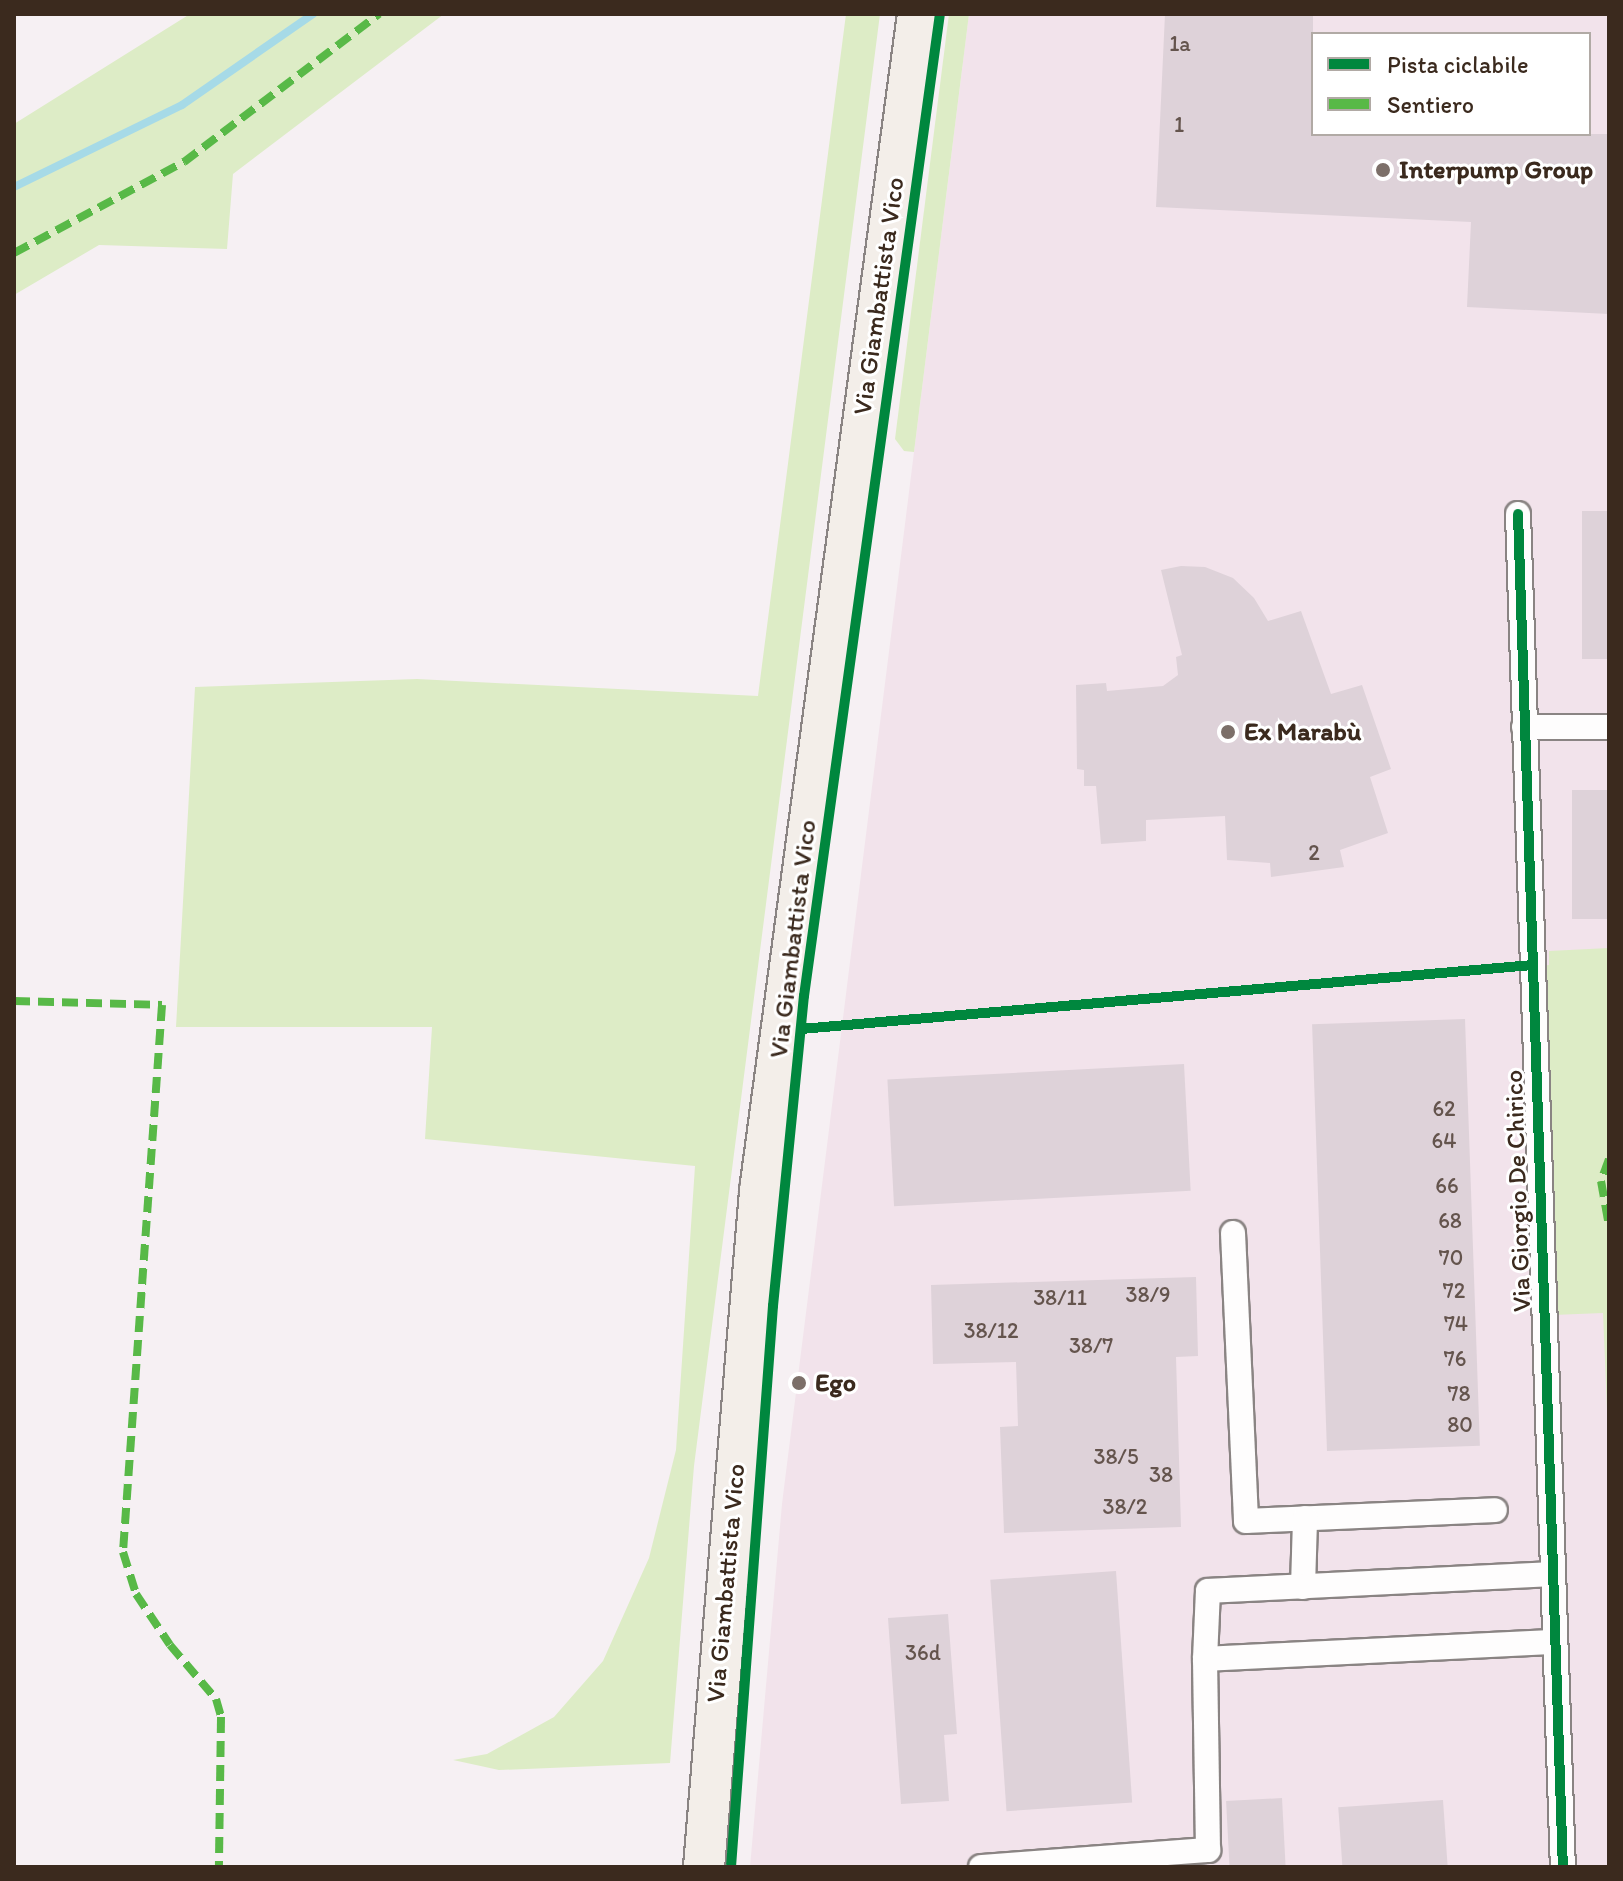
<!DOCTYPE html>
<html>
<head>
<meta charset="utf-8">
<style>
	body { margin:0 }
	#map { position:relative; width:1623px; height:1881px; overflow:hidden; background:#f6f0f3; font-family:Itim,sans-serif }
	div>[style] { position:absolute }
	.built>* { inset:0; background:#f2e3eb }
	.green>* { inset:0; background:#ddecc6 }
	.stream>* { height:8px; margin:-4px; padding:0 4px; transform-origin:4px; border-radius:4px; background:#a6dae7 }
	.building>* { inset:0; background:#ded2d9; transform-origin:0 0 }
	.roads { filter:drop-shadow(2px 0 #8a8483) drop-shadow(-2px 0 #8a8483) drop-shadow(0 2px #8a8483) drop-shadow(0 -2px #8a8483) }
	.street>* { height:24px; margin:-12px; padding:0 12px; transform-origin:12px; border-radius:12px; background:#fefdfd }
	.primary>* { height:40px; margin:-20px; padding:0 20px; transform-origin:20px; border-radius:20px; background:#f3eee9 }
	.quiet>* { height:8px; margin-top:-4px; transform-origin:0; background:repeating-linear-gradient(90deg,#58b947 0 16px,transparent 0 24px) }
	.cycleway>* { height:10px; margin:-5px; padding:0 5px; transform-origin:5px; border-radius:5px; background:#00873e }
	.dots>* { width:22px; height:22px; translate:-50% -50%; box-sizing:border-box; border:4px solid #fff; border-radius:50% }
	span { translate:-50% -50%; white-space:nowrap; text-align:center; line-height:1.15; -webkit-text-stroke:6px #fff; paint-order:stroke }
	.number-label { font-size:22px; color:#64544d }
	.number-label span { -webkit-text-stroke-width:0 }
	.poi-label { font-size:26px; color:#3b2a1e; font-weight:700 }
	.left { translate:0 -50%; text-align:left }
	.street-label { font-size:26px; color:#3b2a1e }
	.frame { position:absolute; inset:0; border:16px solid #3b2a1e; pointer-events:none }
	.legend { position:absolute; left:1311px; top:32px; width:280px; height:104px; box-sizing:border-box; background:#fff; border:2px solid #b1aaa5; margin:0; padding:10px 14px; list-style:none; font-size:24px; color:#3b2a1e }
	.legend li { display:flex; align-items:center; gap:16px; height:40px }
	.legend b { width:40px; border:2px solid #b1aaa5 }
</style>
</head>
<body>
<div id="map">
	<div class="built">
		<i style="clip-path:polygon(evenodd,969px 14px,1609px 14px,1609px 1867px,750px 1867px,782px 1504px,969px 14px,1313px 34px,1589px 34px,1589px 134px,1313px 134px,1313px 34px)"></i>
	</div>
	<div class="green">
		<i style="clip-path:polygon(190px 14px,444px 14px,233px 174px,227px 249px,99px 245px,14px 295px,14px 124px)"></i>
		<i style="clip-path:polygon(846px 14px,880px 14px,694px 1466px,670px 1763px,499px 1770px,453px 1760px,487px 1754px,554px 1717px,603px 1661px,649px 1558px,676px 1450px,695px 1166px,425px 1139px,432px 1027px,176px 1027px,195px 687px,417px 679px,758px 696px)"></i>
		<i style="clip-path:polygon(949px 14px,969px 14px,914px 452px,904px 451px,895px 439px)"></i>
		<i style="clip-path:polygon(1609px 948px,1609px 1458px,1603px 1313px,1553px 1315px,1541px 966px,1549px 965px,1549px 951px)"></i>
	</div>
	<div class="stream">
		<i style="left:14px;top:187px;width:187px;rotate:-26deg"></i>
		<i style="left:182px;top:105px;width:160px;rotate:-34.8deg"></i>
	</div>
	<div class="building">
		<i style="clip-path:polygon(1165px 14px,1313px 14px,1313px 134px,1609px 134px,1609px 314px,1467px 307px,1471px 222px,1156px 207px)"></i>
		<i style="left:1582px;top:511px;width:27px;height:148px"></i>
		<i style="clip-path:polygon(1181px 566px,1205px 567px,1233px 578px,1254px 598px,1268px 621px,1301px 611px,1331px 694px,1362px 685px,1391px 769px,1370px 777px,1388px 833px,1340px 850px,1344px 867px,1271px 877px,1270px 863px,1227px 860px,1225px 816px,1146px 820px,1146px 841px,1101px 844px,1096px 786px,1084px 786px,1084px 770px,1077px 769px,1076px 685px,1106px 683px,1107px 691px,1163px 686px,1178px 675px,1176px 657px,1182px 655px,1161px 570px)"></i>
		<i style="left:1572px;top:790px;width:37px;height:129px"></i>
		<i style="left:1465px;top:1019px;width:427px;height:153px;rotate:88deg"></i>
		<i style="left:1184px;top:1064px;width:127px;height:297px;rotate:87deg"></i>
		<i style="clip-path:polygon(1196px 1277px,1198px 1356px,1176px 1357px,1181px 1527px,1004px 1533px,1000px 1427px,1018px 1426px,1016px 1362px,933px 1364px,931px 1285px)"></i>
		<i style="left:1116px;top:1571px;width:232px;height:126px;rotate:86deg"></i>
		<i style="clip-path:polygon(948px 1614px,957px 1734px,944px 1735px,949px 1801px,901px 1804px,888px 1618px)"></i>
		<i style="left:1282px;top:1798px;width:69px;height:56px;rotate:87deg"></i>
		<i style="left:1443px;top:1800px;width:67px;height:105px;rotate:86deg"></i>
	</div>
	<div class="roads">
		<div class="street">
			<i style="left:1518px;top:514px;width:1354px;rotate:88.1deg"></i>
			<i style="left:1524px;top:727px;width:85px"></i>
			<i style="left:1233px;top:1233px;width:288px;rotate:87.4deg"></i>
			<i style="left:1246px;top:1521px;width:249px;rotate:-2.5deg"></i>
			<i style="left:1303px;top:1587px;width:69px;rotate:-88.3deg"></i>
			<i style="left:1205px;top:1659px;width:68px;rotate:-87.5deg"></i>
			<i style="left:1208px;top:1591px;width:344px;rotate:-2.8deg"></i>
			<i style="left:981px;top:1867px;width:228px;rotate:-4.3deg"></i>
			<i style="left:1208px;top:1850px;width:191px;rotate:-90.9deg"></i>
			<i style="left:1205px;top:1659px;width:350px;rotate:-2.8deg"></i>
		</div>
		<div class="primary">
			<i style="left:704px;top:1867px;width:678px;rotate:-85.26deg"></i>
			<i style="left:760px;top:1191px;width:1188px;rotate:-82.35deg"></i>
		</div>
	</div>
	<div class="quiet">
		<i style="left:14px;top:253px;width:193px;rotate:-28.2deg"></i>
		<i style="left:184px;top:162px;width:245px;rotate:-37.2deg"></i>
		<i style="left:14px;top:1001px;width:148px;rotate:1.5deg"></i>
		<i style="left:162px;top:1005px;width:548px;rotate:94.08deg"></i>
		<i style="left:123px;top:1552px;width:44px;rotate:72.8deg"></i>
		<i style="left:136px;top:1594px;width:61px;rotate:56.3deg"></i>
		<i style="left:170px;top:1645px;width:71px;rotate:49.6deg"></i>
		<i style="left:216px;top:1699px;width:19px;rotate:74deg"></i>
		<i style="left:221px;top:1717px;width:150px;rotate:90.8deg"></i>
		<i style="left:1609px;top:1159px;width:23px;rotate:110deg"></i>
		<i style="left:1601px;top:1181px;width:46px;rotate:79.9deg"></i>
	</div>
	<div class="cycleway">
		<i style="left:1518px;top:514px;width:1354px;rotate:88.1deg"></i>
		<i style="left:801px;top:1029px;width:734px;rotate:-5deg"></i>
		<i style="left:731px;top:1867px;width:563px;rotate:-85.72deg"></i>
		<i style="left:773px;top:1306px;width:312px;rotate:-84.3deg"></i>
		<i style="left:804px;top:996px;width:991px;rotate:-82.12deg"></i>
	</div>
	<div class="dots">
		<i style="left:1383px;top:170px;background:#7c6f69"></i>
		<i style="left:1228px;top:732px;background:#7c6f69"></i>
		<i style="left:799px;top:1383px;background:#7c6f69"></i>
	</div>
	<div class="number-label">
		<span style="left:1180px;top:44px">1a</span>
		<span style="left:1179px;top:125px">1</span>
		<span style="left:1314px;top:853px">2</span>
		<span style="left:1444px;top:1109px">62</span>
		<span style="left:1444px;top:1141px">64</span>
		<span style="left:1447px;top:1186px">66</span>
		<span style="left:1450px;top:1221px">68</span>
		<span style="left:1451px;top:1258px">70</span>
		<span style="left:1454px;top:1291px">72</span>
		<span style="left:1148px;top:1295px">38/9</span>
		<span style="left:1060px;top:1298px">38/11</span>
		<span style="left:1456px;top:1324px">74</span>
		<span style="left:991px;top:1331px">38/12</span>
		<span style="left:1091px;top:1346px">38/7</span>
		<span style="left:1455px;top:1359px">76</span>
		<span style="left:1459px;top:1394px">78</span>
		<span style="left:1460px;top:1425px">80</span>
		<span style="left:1116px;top:1457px">38/5</span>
		<span style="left:1161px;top:1475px">38</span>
		<span style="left:1125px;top:1507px">38/2</span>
		<span style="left:923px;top:1653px">36d</span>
	</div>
	<div class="poi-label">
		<span class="left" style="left:1399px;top:170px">Interpump Group</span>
		<span class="left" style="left:1244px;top:732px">Ex Marabù</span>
		<span class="left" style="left:815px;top:1383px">Ego</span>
	</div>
	<div class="street-label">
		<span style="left:879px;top:296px;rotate:-82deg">Via Giambattista Vico</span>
		<span style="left:793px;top:939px;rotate:-83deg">Via Giambattista Vico</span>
		<span style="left:1518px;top:1191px;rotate:-92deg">Via Giorgio De Chirico</span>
		<span style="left:726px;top:1583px;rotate:-85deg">Via Giambattista Vico</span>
	</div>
	<div class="frame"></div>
	<ul class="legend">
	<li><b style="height:10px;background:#00873e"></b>Pista ciclabile</li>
	<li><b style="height:10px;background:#58b947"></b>Sentiero</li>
	</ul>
</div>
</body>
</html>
